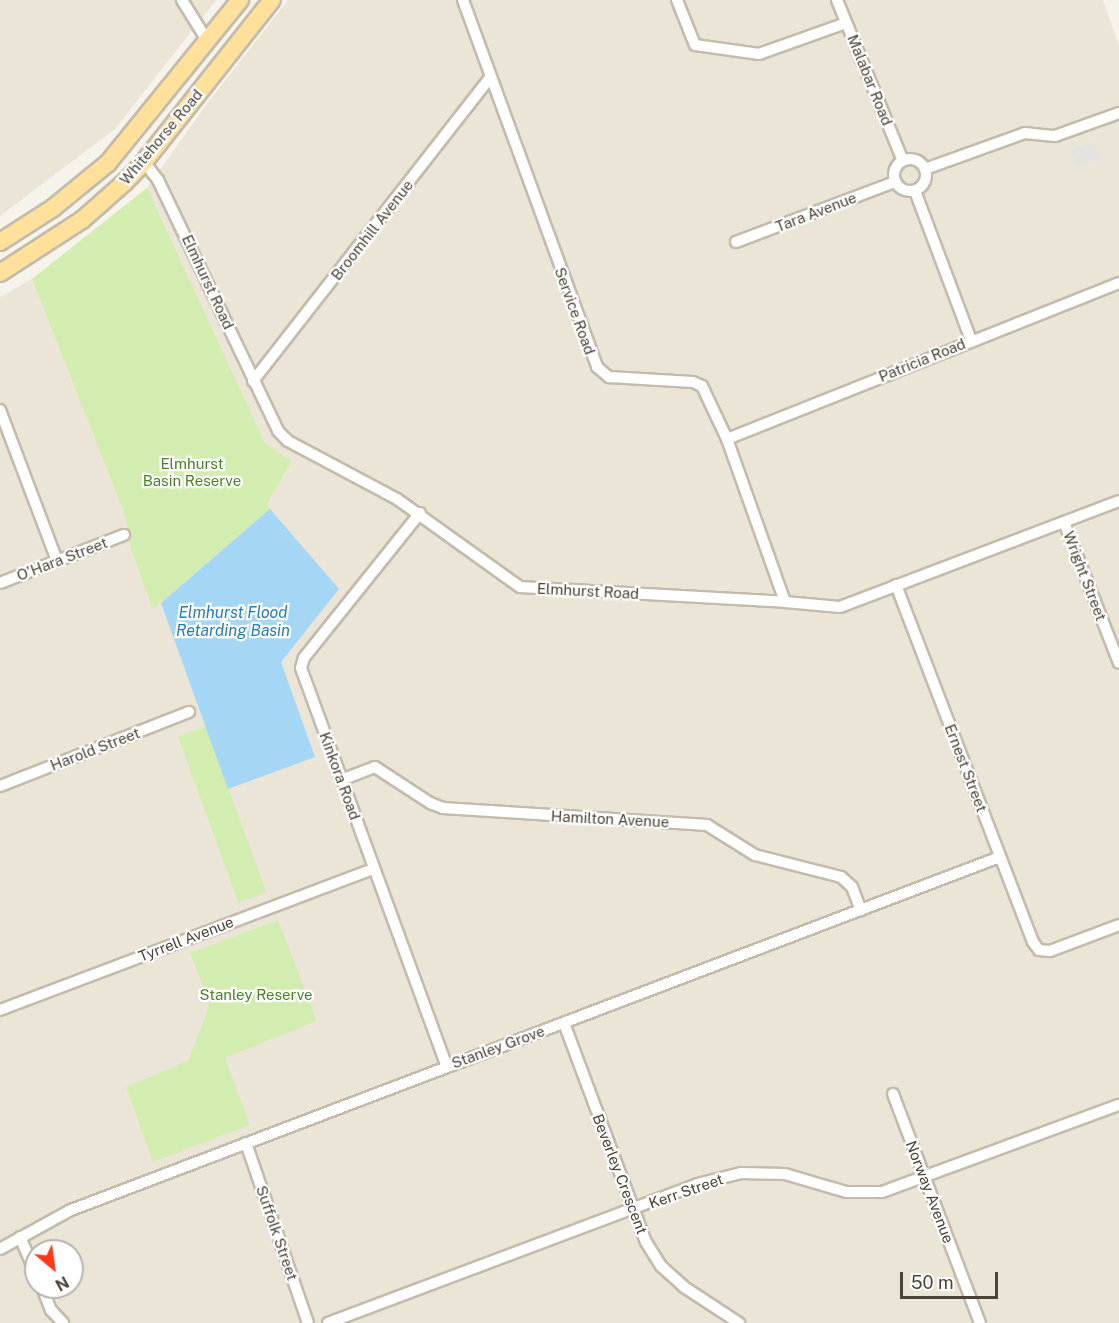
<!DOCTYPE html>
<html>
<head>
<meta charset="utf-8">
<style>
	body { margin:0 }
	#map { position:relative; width:1119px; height:1323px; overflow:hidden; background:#f6f3eb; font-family:"Public Sans",sans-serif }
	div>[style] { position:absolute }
	.residential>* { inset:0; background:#ebe5d8 }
	.green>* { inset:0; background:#d3edb1; transform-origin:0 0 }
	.parking>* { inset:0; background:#e5e3df; transform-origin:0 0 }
	.water>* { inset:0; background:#a4d6f6 }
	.roads { filter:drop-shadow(2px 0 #c3bbac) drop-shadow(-2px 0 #c3bbac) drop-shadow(0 2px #c3bbac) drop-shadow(0 -2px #c3bbac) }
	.minor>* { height:10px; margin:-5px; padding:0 5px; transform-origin:5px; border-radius:5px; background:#fff }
	.minor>.ring { margin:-5px; padding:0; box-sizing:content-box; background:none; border:10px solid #fff; border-radius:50% }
	.primary>* { height:16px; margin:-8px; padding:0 8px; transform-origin:8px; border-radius:8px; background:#ffe19b }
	span { translate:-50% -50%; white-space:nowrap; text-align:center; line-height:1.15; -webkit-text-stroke:4.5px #fff; paint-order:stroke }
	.street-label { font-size:15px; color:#4c4338 }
	.park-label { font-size:15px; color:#4a8325 }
	.water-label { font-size:16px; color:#267cb8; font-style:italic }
	.north { position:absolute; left:24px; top:1239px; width:60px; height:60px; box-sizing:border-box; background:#fff; border:2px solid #b7b4af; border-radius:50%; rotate:151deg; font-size:16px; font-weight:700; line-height:24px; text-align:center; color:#4c4338 }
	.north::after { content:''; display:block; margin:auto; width:21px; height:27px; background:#ff3819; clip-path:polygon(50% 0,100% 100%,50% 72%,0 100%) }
	.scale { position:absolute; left:900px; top:1272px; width:98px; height:27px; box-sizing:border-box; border:3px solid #4c4338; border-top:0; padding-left:8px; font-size:18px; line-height:21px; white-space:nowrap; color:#4c4338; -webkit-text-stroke:4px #fff; paint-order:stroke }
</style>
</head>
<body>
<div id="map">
	<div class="residential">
		<i style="clip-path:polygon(0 0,216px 0,115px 129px,0 216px)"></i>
		<i style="clip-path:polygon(evenodd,288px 0,1103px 0,1119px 46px,1119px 1323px,0 1323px,0 297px,32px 279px,147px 188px,206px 105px,288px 0,36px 1251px,72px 1251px,72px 1287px,36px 1287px,36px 1251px)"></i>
	</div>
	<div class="green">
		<i style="clip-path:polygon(147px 188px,265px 443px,292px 461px,266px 505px,270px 509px,153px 609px,131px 549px,126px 517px,32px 279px)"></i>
		<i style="left:206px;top:726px;width:177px;height:30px;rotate:70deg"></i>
		<i style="clip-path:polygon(278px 920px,317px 1021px,225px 1058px,250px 1125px,153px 1162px,126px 1087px,188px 1061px,210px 1004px,190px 953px)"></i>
	</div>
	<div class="parking">
		<i style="left:1094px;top:141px;width:19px;height:25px;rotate:69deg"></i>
	</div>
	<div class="water">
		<i style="clip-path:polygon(270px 509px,339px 589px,281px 662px,315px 757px,228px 789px,161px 603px)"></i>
	</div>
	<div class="roads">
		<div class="minor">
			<i style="left:182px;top:0;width:49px;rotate:58.2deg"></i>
			<i style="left:463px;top:0;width:391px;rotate:69.9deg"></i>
			<i style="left:597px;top:367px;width:16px;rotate:40deg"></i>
			<i style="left:609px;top:377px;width:84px;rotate:3.4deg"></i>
			<i style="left:693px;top:382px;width:10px;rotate:24deg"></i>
			<i style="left:702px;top:386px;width:59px;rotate:64.7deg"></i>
			<i style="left:727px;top:439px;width:173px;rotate:70.4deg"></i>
			<i style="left:677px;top:0;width:48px;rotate:68.2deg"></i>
			<i style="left:695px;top:45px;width:65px;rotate:8deg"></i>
			<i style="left:759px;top:54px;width:92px;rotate:-19.6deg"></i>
			<i style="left:837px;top:0;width:174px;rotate:67.7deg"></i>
			<i class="ring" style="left:894px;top:159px;width:22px;height:22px"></i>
			<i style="left:144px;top:162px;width:23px;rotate:52deg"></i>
			<i style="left:158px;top:180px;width:278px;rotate:64.4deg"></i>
			<i style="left:278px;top:431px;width:14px;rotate:45deg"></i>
			<i style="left:288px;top:441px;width:123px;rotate:28deg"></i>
			<i style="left:397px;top:499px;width:151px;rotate:35.6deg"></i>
			<i style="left:520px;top:587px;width:265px;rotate:3.2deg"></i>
			<i style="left:785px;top:602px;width:55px;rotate:5.2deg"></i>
			<i style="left:840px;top:607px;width:298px;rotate:-20.8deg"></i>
			<i style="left:925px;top:169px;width:106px;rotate:-19.8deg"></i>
			<i style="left:1025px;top:133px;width:30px;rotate:6deg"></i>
			<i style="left:1055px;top:136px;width:68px;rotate:-19.8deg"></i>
			<i style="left:915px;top:191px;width:159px;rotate:69.4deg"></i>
			<i style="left:736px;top:242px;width:170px;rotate:-20.7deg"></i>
			<i style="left:253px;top:381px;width:385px;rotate:-52deg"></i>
			<i style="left:0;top:410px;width:161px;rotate:69.3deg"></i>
			<i style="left:727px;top:439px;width:422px;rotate:-21.7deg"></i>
			<i style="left:420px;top:513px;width:186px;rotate:128.7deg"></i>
			<i style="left:304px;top:658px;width:10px;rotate:107deg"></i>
			<i style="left:301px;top:668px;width:424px;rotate:69.9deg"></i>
			<i style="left:1064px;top:522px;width:151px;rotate:68.7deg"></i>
			<i style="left:0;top:583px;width:133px;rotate:-21.2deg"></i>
			<i style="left:896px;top:585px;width:382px;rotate:69deg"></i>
			<i style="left:1033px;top:942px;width:10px;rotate:53deg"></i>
			<i style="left:1039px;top:950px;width:11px;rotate:5deg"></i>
			<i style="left:1050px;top:951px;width:74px;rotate:-20.6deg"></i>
			<i style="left:341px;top:780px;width:36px;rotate:-21deg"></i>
			<i style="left:375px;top:767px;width:66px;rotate:33.2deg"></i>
			<i style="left:430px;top:803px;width:14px;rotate:21deg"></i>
			<i style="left:443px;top:808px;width:265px;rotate:3.7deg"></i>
			<i style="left:707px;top:825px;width:57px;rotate:32deg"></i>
			<i style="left:755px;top:855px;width:89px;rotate:14.3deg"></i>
			<i style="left:841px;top:877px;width:15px;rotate:42deg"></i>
			<i style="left:852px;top:887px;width:25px;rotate:69deg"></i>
			<i style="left:0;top:786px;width:203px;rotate:-21.4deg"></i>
			<i style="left:0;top:1010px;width:399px;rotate:-20.7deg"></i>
			<i style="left:564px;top:1023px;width:234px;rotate:69.5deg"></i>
			<i style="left:646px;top:1242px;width:28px;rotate:58deg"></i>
			<i style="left:661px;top:1266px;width:31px;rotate:42deg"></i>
			<i style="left:684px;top:1287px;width:66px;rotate:33.2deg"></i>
			<i style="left:893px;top:1094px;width:245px;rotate:69.2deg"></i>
			<i style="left:246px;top:1143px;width:190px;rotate:71deg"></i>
			<i style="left:20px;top:1237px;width:40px;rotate:66.6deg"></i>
			<i style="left:0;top:1249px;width:81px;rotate:-28.8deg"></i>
			<i style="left:71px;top:1210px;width:994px;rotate:-20.81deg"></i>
			<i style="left:42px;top:1287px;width:25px;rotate:69deg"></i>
			<i style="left:51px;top:1310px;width:18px;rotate:47deg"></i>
			<i style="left:328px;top:1323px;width:394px;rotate:-20.6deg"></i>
			<i style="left:697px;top:1184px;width:45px;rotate:-14deg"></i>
			<i style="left:741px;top:1173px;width:44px;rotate:1.3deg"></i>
			<i style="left:785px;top:1174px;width:64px;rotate:16.4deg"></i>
			<i style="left:846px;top:1192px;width:36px"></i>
			<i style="left:882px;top:1192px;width:252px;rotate:-20.2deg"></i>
		</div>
		<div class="primary">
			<i style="left:0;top:242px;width:63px;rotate:-32.7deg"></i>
			<i style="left:53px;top:208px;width:71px;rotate:-39.3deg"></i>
			<i style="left:108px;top:163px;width:210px;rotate:-51deg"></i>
			<i style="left:0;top:273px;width:98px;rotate:-32.9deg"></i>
			<i style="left:82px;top:220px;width:57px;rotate:-41.5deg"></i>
			<i style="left:125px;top:182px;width:28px;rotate:-46deg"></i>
			<i style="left:144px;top:162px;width:206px;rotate:-51.7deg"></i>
		</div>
	</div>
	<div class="street-label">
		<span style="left:870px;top:80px;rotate:68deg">Malabar Road</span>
		<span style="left:161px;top:137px;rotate:-50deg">Whitehorse Road</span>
		<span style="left:816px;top:212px;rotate:-21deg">Tara Avenue</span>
		<span style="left:372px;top:230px;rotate:-52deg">Broomhill Avenue</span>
		<span style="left:208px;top:282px;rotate:65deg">Elmhurst Road</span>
		<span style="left:575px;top:311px;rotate:70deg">Service Road</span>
		<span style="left:922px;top:360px;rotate:-22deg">Patricia Road</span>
		<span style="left:62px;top:559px;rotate:-21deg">O'Hara Street</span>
		<span style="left:1085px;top:576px;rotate:69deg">Wright Street</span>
		<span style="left:588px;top:591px;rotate:3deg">Elmhurst Road</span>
		<span style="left:95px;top:749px;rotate:-21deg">Harold Street</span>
		<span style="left:966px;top:768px;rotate:69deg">Ernest Street</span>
		<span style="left:340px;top:776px;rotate:70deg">Kinkora Road</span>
		<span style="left:610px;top:819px;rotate:3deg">Hamilton Avenue</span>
		<span style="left:186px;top:939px;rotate:-21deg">Tyrrell Avenue</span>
		<span style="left:498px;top:1047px;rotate:-20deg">Stanley Grove</span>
		<span style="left:620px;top:1174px;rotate:69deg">Beverley Crescent</span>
		<span style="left:686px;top:1191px;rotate:-19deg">Kerr Street</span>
		<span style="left:930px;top:1192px;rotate:69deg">Norway Avenue</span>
		<span style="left:277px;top:1233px;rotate:71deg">Suffolk Street</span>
	</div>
	<div class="park-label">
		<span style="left:192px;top:472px">Elmhurst<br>Basin Reserve</span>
		<span style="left:256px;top:995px">Stanley Reserve</span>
	</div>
	<div class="water-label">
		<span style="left:233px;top:622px">Elmhurst Flood<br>Retarding Basin</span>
	</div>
	<div class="north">N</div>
	<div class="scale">50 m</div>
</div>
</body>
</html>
